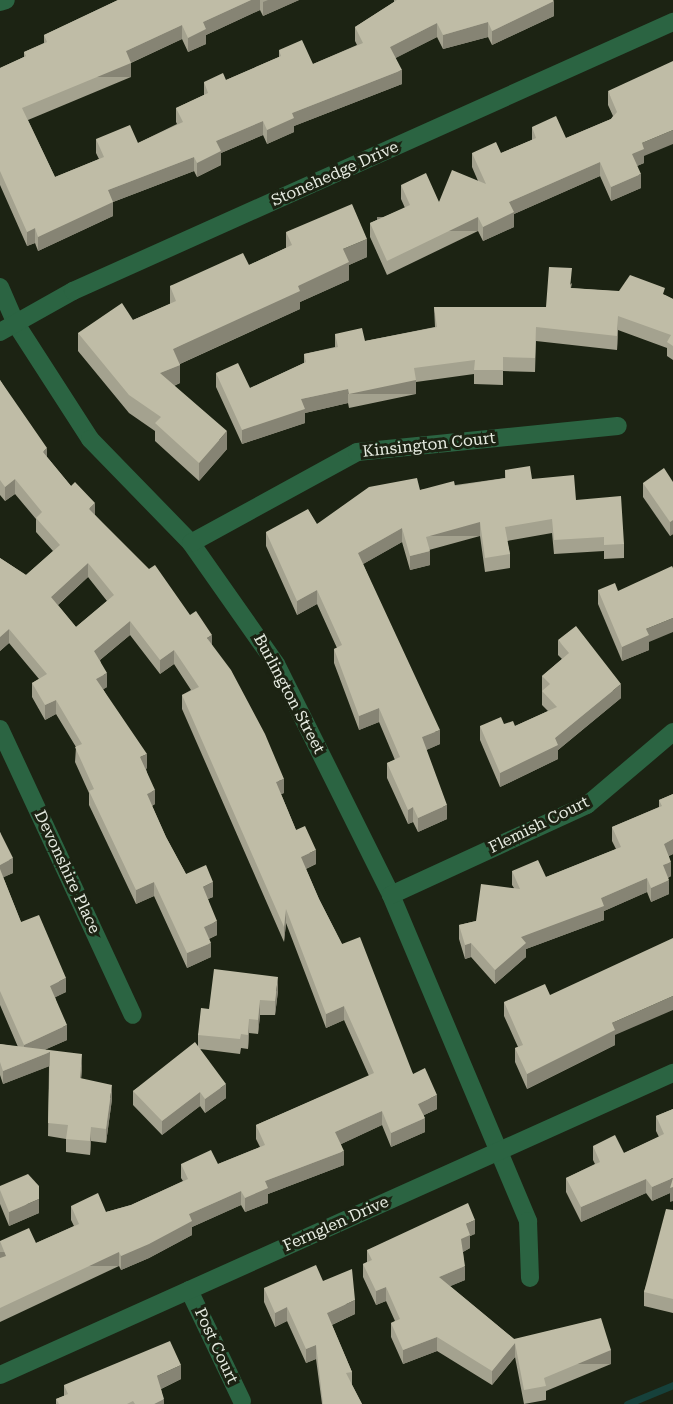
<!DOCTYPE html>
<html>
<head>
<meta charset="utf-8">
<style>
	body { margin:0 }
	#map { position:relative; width:673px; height:1404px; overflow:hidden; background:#1c2313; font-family:"Roboto Serif",serif }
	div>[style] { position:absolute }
	.stream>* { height:7px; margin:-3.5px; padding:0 3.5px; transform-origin:3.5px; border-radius:3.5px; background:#16413b }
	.minor>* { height:18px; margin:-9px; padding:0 9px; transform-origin:9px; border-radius:9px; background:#2b6442 }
	.wall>* { inset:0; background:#a4a28f }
	.shaded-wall>* { inset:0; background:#868474; transform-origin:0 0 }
	.building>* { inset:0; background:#bfbca6 }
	span { translate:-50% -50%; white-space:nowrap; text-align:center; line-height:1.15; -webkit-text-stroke:6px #1c2313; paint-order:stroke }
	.street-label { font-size:16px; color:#e6ebe1 }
</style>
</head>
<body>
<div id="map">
	<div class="stream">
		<i style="left:627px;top:1404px;width:50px;rotate:-22.4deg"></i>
	</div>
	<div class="minor">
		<i style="left:0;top:2px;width:6px;rotate:-18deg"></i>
		<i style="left:0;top:287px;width:40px;rotate:66.6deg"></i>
		<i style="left:16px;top:324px;width:137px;rotate:57.2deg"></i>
		<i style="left:90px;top:439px;width:145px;rotate:45.8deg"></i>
		<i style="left:191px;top:543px;width:148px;rotate:54.9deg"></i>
		<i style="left:276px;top:664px;width:258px;rotate:63.5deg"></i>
		<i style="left:391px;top:895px;width:354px;rotate:67.2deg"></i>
		<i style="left:528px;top:1221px;width:57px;rotate:88deg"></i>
		<i style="left:0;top:332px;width:84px;rotate:-29.3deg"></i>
		<i style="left:73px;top:291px;width:658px;rotate:-24.15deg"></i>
		<i style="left:191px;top:543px;width:189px;rotate:-28.7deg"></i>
		<i style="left:357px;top:452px;width:262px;rotate:-5.7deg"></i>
		<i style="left:0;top:729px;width:315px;rotate:65.1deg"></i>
		<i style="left:391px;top:895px;width:216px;rotate:-24.7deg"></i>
		<i style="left:587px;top:805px;width:113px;rotate:-40.3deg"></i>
		<i style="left:189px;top:1290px;width:123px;rotate:64.5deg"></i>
		<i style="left:0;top:1375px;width:738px;rotate:-24.17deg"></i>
	</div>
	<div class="wall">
		<i style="clip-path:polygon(118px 0,299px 0,263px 16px,260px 10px,206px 35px,206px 44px,188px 52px,182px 39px,131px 63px,131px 77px,28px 120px,55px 177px,99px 159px,96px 153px,96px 139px,138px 143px,177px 124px,176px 122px,176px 108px,204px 95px,204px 82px,226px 80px,279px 57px,279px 50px,313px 64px,357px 45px,355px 41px,355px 27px,394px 2px,394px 0,553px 0,554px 16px,492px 45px,488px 37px,443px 49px,437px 37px,395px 58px,402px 84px,294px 126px,294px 132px,267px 144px,263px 135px,221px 153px,221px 165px,197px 177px,194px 171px,113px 202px,113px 216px,38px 251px,35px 243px,27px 246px,0 185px,0 68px,24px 57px,24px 52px,44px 43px,44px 35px)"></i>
		<i style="clip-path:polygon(608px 91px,644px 156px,644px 163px,637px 166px,641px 188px,611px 201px,600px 176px,514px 214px,514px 227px,483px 241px,478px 231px,387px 275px,370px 237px,370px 223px,405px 208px,401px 199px,401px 185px,439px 202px,478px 181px,472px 167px,472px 153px,501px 153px,532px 140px,532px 127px,566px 138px,611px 119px,613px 116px,608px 105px)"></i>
		<i style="clip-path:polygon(286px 232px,367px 257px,349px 265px,349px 280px,300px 302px,300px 309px,180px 364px,180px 383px,174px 386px,227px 449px,199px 481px,155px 441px,155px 431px,129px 413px,78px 351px,78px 333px,133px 320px,170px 304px,170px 286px,249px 265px,286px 248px)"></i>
		<i style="clip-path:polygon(572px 283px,571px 288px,665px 295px,673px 299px,673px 360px,667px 356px,667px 348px,618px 330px,617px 350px,536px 341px,535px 372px,503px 371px,503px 385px,474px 384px,474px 374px,416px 382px,416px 394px,349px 408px,348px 403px,305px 413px,305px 423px,242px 444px,216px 387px,216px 373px,250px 388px,304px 363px,304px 354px,335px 347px,335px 334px,365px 341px,435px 327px,434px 307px,546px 307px)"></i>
		<i style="clip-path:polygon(evenodd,0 380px,47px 457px,95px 515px,212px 645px,284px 793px,281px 794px,296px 830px,316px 864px,306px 869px,319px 899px,342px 944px,413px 1074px,437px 1109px,424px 1115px,425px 1132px,391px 1147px,382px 1125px,341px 1144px,344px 1165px,268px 1194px,268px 1203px,245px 1212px,241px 1205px,192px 1227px,192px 1235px,149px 1258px,121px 1270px,119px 1266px,0 1322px,0 1241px,36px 1243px,74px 1226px,71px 1220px,71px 1206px,106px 1212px,131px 1205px,183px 1181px,181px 1178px,181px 1164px,218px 1164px,260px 1147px,256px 1139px,256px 1125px,369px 1076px,344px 1020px,326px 1028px,286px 923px,284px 942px,182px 709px,182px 695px,191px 690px,174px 664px,160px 674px,130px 635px,100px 660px,107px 687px,103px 689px,147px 768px,146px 769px,155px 804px,152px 806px,166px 837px,186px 874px,213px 897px,208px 899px,217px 935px,209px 939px,211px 957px,187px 968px,154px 896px,136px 904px,89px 805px,89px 793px,75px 762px,76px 747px,56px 714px,45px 720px,32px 697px,32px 683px,39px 679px,9px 643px,0 651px,0 558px,26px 575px,53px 551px,36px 532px,36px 519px,15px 494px,5px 501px,0 495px,0 380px,88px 577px,107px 601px,76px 627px,58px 605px,88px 577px)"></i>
		<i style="clip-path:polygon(505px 470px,532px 479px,576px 500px,624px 544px,624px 558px,604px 559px,604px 551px,554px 554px,552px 533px,507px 541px,510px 554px,510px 568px,485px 572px,480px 536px,429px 550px,430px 565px,410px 570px,402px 542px,363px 564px,440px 744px,426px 750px,447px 819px,418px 832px,413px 822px,408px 824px,387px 778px,387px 763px,395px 760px,379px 722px,359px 730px,334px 663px,334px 649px,337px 648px,317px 604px,297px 615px,266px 546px,266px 532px,317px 524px,420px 490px,505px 478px)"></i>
		<i style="clip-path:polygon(673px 482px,673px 534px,670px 536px,643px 497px,643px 483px)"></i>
		<i style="clip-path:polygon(598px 590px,618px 591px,649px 642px,649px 650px,622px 661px,598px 604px)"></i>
		<i style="clip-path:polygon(558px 640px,621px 698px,558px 750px,558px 759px,500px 787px,480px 740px,480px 726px,504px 724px,515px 726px,548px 711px,542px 705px,542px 676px,562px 659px,558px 655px)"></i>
		<i style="clip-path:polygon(673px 794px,673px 854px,669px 856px,671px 876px,668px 878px,669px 894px,651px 902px,647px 892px,604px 911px,604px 920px,526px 949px,526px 957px,495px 984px,471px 957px,465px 959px,459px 939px,459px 925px,476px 921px,514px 888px,512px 885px,512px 871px,546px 877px,616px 849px,612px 841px,612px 827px,659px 807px,659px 800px)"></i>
		<i style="clip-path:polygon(0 832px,13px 873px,3px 877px,21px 922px,66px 992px,55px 997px,67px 1040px,44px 1050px,82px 1068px,81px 1079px,112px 1099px,106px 1143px,91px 1141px,90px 1155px,66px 1152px,66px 1139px,48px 1136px,49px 1066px,3px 1084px,0 1075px,0 1044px,18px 1047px,0 1005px)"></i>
		<i style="clip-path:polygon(278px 991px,275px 1015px,260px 1015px,258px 1034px,249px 1033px,248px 1049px,241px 1048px,240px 1054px,200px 1049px,226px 1098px,205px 1113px,200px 1106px,162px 1135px,133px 1105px,133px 1091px,198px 1046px,198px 1035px,209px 1009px)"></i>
		<i style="clip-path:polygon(550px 995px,615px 1035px,615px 1045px,527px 1089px,515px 1062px,515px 1048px,518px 1047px,504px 1016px,504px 1002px)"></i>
		<i style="clip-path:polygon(673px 1109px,670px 1202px,670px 1193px,652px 1201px,646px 1193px,581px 1222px,566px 1192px,566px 1178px,595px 1164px,593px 1160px,593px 1146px,624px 1153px,659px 1137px,656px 1131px,656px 1116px)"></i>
		<i style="clip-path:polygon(0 1186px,39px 1213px,9px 1226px,0 1204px)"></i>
		<i style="clip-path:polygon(673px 1210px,673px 1313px,644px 1306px,644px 1292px)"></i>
		<i style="clip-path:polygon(475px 1234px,470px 1236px,470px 1248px,463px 1252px,465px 1280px,450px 1286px,514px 1339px,611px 1364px,546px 1391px,546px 1400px,524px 1404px,515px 1357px,492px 1385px,437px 1351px,403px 1364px,391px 1337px,391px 1323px,395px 1321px,386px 1301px,376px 1305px,363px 1277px,363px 1264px,367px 1262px,367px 1250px)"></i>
		<i style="clip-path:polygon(323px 1281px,355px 1314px,332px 1325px,352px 1372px,352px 1385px,362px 1404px,322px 1404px,316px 1359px,306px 1363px,287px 1321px,275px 1327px,264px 1302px,264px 1288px)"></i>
		<i style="clip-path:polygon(181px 1379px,161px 1389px,164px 1404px,56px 1404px,56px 1399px,64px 1396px,64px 1385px)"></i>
	</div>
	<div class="shaded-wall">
		<i style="clip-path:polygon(251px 0,260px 0,260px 10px,206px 35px,206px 44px,188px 52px,188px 38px,203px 22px)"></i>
		<i style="clip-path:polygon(268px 0,299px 0,263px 16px,263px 2px)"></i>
		<i style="clip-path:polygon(554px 1px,554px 16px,492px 45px,492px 31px)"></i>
		<i style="clip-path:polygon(488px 22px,488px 37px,443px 49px,443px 35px)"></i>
		<i style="clip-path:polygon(437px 23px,437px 37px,390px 61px,390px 47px)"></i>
		<i style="clip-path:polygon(182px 25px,182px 39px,126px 65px,126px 51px)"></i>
		<i style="left:131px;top:63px;width:14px;height:118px;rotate:90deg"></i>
		<i style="clip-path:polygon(402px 70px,402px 84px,294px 126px,294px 132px,267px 144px,267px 130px,292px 113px)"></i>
		<i style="clip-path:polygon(263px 121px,263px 135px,221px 153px,221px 165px,197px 177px,197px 163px,216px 141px)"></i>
		<i style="clip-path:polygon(673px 130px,673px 144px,644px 156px,644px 163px,632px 168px,632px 154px,642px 143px)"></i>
		<i style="clip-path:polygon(194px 157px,194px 171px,113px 202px,113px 216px,38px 251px,38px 237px,108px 190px)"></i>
		<i style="clip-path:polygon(600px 162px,600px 176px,514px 214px,514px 227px,483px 241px,483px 227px,509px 202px)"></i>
		<i style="clip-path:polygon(641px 174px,641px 188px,611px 201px,611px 187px)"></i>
		<i style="left:478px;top:217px;width:14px;height:101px;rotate:90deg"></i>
		<i style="clip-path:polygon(35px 228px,35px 243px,27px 246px,27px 232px)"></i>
		<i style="clip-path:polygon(367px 239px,367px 257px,349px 265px,349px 280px,300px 302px,300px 309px,173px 367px,173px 349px,298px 286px,343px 249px)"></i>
		<i style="clip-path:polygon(618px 316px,618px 330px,617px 350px,617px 336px)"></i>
		<i style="clip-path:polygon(180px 365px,180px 383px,160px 391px,160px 373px)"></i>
		<i style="left:416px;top:380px;width:14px;height:68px;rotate:90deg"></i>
		<i style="clip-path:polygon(348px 389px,348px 403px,305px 413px,305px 423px,242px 444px,242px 430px,301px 399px)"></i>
		<i style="clip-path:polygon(227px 431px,227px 449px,199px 481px,199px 463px)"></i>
		<i style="clip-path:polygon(47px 448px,47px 462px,43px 452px)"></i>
		<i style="clip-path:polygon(15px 479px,15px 494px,5px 501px,5px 487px)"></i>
		<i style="clip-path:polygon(95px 503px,95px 517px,89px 509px)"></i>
		<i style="clip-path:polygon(673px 520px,673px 534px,670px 536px,670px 522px)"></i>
		<i style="left:480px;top:522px;width:14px;height:56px;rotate:90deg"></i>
		<i style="clip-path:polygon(402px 528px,402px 542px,358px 567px,358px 553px)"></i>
		<i style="clip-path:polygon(430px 551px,430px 565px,410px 570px,410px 556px)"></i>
		<i style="clip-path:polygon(88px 563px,88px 577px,51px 611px,51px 597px)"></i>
		<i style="clip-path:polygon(317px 590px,317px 604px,297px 615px,297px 601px)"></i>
		<i style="clip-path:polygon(673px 618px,673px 632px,649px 642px,649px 650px,622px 661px,622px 647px,646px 629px)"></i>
		<i style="clip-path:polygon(130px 621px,130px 635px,94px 665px,94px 651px)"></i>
		<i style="clip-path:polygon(9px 629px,9px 643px,0 651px,0 637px)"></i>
		<i style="clip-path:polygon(212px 635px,212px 649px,207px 638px)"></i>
		<i style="clip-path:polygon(174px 650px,174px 664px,160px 674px,160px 660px)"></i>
		<i style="clip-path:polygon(107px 673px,107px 687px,96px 694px,96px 679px)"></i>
		<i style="clip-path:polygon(621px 684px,621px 698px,558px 750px,558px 759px,500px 787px,500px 773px,555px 738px)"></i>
		<i style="clip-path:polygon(56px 700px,56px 714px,45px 720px,45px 705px)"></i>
		<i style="clip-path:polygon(379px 708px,379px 722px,359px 730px,359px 716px)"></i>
		<i style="clip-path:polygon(440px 730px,440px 744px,422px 752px,422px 737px)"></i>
		<i style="clip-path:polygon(147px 754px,147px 768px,140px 771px,140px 757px)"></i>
		<i style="clip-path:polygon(284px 779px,284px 793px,276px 796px,276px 782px)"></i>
		<i style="clip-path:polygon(155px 790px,155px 804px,147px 808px,147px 794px)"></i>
		<i style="clip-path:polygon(447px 805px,447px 819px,418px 832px,418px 818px)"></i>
		<i style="clip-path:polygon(413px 807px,413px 822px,408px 824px,408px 810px)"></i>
		<i style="clip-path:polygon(673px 839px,673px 854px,664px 858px,664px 844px)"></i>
		<i style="clip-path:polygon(316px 850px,316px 864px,301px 871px,301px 857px)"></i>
		<i style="clip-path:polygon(13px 858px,13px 873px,0 879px,0 865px)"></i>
		<i style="clip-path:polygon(671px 862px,671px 876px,663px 880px,663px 865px)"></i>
		<i style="clip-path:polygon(647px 878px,647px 892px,604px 911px,604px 920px,526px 949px,526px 957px,495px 984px,495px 970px,521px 937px,601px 898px)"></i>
		<i style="clip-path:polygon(669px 880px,669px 894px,651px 902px,651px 888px)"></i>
		<i style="clip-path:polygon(154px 882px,154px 896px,136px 904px,136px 890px)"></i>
		<i style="clip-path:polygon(213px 882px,213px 897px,203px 901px,203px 887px)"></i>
		<i style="clip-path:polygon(286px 909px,286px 923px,284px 942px,284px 927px)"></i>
		<i style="clip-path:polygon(217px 921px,217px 935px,204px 941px,204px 927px)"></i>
		<i style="clip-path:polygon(211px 943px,211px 957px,187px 968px,187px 953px)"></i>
		<i style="clip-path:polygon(471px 943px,471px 957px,465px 959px,465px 945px)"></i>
		<i style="clip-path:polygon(278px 977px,278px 991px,275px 1015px,275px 1001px)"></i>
		<i style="clip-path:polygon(66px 978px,66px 992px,50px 1000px,50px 986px)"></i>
		<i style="clip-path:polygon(673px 996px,673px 1010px,615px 1035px,615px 1045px,527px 1089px,527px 1074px,612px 1023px)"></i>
		<i style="clip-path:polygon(260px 1000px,260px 1015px,258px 1034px,258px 1020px)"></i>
		<i style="clip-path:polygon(344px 1006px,344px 1020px,326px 1028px,326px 1014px)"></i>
		<i style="clip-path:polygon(249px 1019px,249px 1033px,248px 1049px,248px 1035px)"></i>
		<i style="clip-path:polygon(67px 1025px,67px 1040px,24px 1059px,24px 1045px)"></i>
		<i style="clip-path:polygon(50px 1052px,50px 1066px,3px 1084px,3px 1071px)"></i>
		<i style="clip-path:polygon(82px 1054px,82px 1068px,80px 1092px,80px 1078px)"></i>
		<i style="clip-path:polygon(226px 1084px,226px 1098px,205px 1113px,205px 1099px)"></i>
		<i style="clip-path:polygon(112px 1085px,112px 1099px,106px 1143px,106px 1129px)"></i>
		<i style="clip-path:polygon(200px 1092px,200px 1106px,162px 1135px,162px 1121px)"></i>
		<i style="clip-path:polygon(437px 1095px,437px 1109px,418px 1118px,418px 1104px)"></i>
		<i style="clip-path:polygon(382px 1111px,382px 1125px,335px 1147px,335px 1132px)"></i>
		<i style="clip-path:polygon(425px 1118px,425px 1132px,391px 1147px,391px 1133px)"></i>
		<i style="clip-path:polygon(91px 1127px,91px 1141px,90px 1155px,90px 1141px)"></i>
		<i style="clip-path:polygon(344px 1151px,344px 1165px,268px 1194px,268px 1203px,245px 1212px,245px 1198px,265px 1181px)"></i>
		<i style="clip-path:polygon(673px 1178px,673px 1201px,670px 1202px,670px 1193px,652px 1201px,652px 1187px)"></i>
		<i style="clip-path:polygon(646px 1179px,646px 1193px,581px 1222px,581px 1207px)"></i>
		<i style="clip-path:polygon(241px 1191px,241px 1205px,192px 1227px,192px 1235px,149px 1258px,121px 1270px,121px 1256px,189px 1214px)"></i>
		<i style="clip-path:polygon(39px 1199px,39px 1213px,9px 1226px,9px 1212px)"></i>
		<i style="clip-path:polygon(475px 1220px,475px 1234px,470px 1236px,470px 1248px,461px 1253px,461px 1239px,466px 1224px)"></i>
		<i style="left:119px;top:1252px;width:14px;height:132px;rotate:90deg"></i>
		<i style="clip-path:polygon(465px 1266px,465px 1280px,439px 1291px,439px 1277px)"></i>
		<i style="clip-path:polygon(386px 1287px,386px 1301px,376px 1305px,376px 1291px)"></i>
		<i style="clip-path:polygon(355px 1300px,355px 1314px,327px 1327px,327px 1313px)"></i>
		<i style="clip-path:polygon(287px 1307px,287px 1321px,275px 1327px,275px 1313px)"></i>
		<i style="clip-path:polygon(437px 1337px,437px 1351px,403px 1364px,403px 1350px)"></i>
		<i style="clip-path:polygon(515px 1343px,515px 1357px,492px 1385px,492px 1371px)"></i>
		<i style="clip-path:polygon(316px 1345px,316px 1359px,306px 1363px,306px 1349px)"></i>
		<i style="left:611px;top:1350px;width:14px;height:73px;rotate:90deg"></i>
		<i style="clip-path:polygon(181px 1365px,181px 1379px,157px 1391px,157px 1376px)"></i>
		<i style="clip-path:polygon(164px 1399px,164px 1404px,154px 1404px)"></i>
	</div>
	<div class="building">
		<i style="clip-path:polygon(118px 0,251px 0,203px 22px,206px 29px,188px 38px,182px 25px,126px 51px,131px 63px,22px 108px,55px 177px,104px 157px,96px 139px,130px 125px,138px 143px,183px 122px,176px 108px,208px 93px,204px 82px,223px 73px,226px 80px,281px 56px,279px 50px,302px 40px,313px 64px,363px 43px,355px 27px,397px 0,553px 0,554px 1px,492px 31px,488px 22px,443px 35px,437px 23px,390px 47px,402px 70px,292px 113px,294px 118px,267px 130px,263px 121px,216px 141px,221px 151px,197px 163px,194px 157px,108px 190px,113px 202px,38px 237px,35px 228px,27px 232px,0 171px,0 68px,26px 56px,24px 52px,47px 42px,44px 35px)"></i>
		<i style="clip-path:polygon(673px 61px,673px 130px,642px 143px,644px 149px,632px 154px,641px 174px,611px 187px,600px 162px,509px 202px,514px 212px,483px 227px,478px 217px,387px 261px,370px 223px,410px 205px,401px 185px,426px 173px,439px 202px,452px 170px,486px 184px,472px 153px,496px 142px,501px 153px,536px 138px,532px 127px,556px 116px,566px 138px,611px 119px,617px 112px,608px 91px)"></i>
		<i style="clip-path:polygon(352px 204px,367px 239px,343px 249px,349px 262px,298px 286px,300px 291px,173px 349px,180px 365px,160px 373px,227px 431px,199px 463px,155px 423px,161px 417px,129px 395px,78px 333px,122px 303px,133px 320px,176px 301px,170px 286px,243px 253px,249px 265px,292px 245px,286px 232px)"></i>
		<i style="clip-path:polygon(549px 267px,572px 268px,570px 288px,619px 291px,630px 275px,665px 288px,663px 294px,673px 299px,673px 346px,667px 342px,671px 335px,618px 316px,617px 336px,536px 327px,535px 358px,503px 357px,503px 370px,474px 370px,475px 360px,414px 368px,416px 380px,349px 394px,348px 389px,301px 399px,305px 409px,242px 430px,216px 373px,238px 363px,250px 388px,306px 362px,304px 354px,338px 347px,335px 334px,362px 328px,365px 341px,437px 327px,434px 307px,546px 307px)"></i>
		<i style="clip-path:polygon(evenodd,0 380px,47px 448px,43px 452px,71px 486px,75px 482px,95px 503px,89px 509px,149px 569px,155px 565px,190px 615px,196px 611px,212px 635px,207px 638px,231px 670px,265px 734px,284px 779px,276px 782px,296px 830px,305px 826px,316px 850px,301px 857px,319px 899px,342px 944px,360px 937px,413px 1074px,425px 1068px,437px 1095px,418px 1104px,425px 1118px,391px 1133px,382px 1111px,335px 1132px,344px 1151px,265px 1181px,268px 1188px,245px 1198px,241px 1191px,189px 1214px,192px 1221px,149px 1244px,121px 1256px,119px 1252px,0 1308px,0 1258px,6px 1256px,0 1241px,29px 1228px,36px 1243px,79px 1224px,71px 1206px,98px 1193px,106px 1212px,131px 1205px,188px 1179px,181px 1164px,211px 1150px,218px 1164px,265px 1145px,256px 1125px,374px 1073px,344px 1006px,326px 1014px,286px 909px,284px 927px,182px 695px,199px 687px,174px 650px,160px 660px,130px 621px,94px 651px,107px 673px,96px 679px,147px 754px,140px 757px,155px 790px,147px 794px,166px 837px,186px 874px,206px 865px,213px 882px,203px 887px,217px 921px,204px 927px,211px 943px,187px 953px,154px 882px,136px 890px,89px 791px,94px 789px,75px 747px,82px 744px,56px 700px,45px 705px,32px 683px,47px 674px,9px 629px,0 637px,0 558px,26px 575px,60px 545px,36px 518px,42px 512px,15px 479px,5px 487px,0 480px,0 380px,88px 563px,114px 595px,76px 627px,51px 597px,88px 563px)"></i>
		<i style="clip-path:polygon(530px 466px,532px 479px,574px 475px,576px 500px,621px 496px,624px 544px,604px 545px,604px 537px,554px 540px,552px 519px,505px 527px,510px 554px,485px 558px,480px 522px,426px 537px,430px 551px,410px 556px,402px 528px,358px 553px,440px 730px,422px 737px,447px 805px,418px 818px,413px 807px,408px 810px,387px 763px,400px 757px,379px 708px,359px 716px,334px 649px,342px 645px,317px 590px,297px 601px,266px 532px,308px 509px,317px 524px,369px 487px,417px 478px,420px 490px,454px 481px,455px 486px,506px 478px,505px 470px)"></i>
		<i style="clip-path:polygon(664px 468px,673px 482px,673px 520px,670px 522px,643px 483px)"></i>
		<i style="clip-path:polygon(672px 566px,673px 568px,673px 618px,646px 629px,649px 635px,622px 647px,598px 590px,615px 583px,618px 591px)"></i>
		<i style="clip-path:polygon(576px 626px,621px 684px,555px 738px,558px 745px,500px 773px,480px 726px,501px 717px,504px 724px,513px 721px,515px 726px,557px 707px,542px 691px,550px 684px,542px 676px,569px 653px,558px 640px)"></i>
		<i style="clip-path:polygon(673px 794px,673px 839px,664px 844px,671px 862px,663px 865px,669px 880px,651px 888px,647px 878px,601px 898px,604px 906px,521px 937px,526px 943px,495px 970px,471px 943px,465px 945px,459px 925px,476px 921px,481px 884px,520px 889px,512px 871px,538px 860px,546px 877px,621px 847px,612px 827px,662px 806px,659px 800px)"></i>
		<i style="clip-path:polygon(0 832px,13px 858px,0 865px)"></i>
		<i style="clip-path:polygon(0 869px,21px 922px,39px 915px,66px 978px,50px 986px,67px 1025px,24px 1045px,0 991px)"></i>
		<i style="clip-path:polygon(673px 938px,673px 996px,612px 1023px,615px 1030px,527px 1074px,515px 1048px,523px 1045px,504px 1002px,545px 984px,550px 995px)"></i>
		<i style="clip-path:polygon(214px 969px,278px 977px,275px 1001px,260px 1000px,258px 1020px,249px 1019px,248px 1035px,241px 1034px,240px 1039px,198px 1035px,201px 1008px,209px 1009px)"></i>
		<i style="clip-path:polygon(195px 1042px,226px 1084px,205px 1099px,200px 1092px,162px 1121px,133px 1091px)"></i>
		<i style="clip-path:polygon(0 1044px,82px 1054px,80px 1078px,112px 1085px,106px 1129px,91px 1127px,90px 1141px,66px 1139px,68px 1125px,48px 1123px,50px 1052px,3px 1071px,0 1062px)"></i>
		<i style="clip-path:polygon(673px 1109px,673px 1187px,670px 1188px,673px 1178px,652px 1187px,646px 1179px,581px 1207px,566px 1178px,600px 1162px,593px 1146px,615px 1135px,624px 1153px,664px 1134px,656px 1116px)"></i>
		<i style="clip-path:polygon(28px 1174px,39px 1186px,39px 1199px,9px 1212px,0 1190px,0 1186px)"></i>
		<i style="clip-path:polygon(468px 1203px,475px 1220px,466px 1224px,470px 1235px,461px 1239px,465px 1266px,439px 1277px,514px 1339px,601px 1318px,611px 1350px,544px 1378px,546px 1386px,524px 1390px,515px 1343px,492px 1371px,437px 1337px,403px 1350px,391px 1323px,400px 1319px,386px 1287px,376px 1291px,363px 1264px,372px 1260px,367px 1250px)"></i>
		<i style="clip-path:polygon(666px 1209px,673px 1210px,673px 1299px,644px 1292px)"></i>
		<i style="clip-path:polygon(316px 1265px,323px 1281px,352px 1269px,355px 1300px,327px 1313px,352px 1372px,346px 1373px,362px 1404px,323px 1404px,316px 1345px,306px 1349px,287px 1307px,275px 1313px,264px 1288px)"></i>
		<i style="clip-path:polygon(170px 1341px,181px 1365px,157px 1376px,164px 1399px,154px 1404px,135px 1404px,133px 1401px,127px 1404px,59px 1404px,56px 1399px,68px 1394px,64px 1385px)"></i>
	</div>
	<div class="street-label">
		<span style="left:335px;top:174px;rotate:-24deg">Stonehedge Drive</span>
		<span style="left:429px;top:445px;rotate:-6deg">Kinsington Court</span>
		<span style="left:289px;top:694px;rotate:62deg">Burlington Street</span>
		<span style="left:539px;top:825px;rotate:-26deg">Flemish Court</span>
		<span style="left:67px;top:872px;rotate:65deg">Devonshire Place</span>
		<span style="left:336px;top:1224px;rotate:-24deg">Fernglen Drive</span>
		<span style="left:216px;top:1346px;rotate:65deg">Post Court</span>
	</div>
</div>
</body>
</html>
